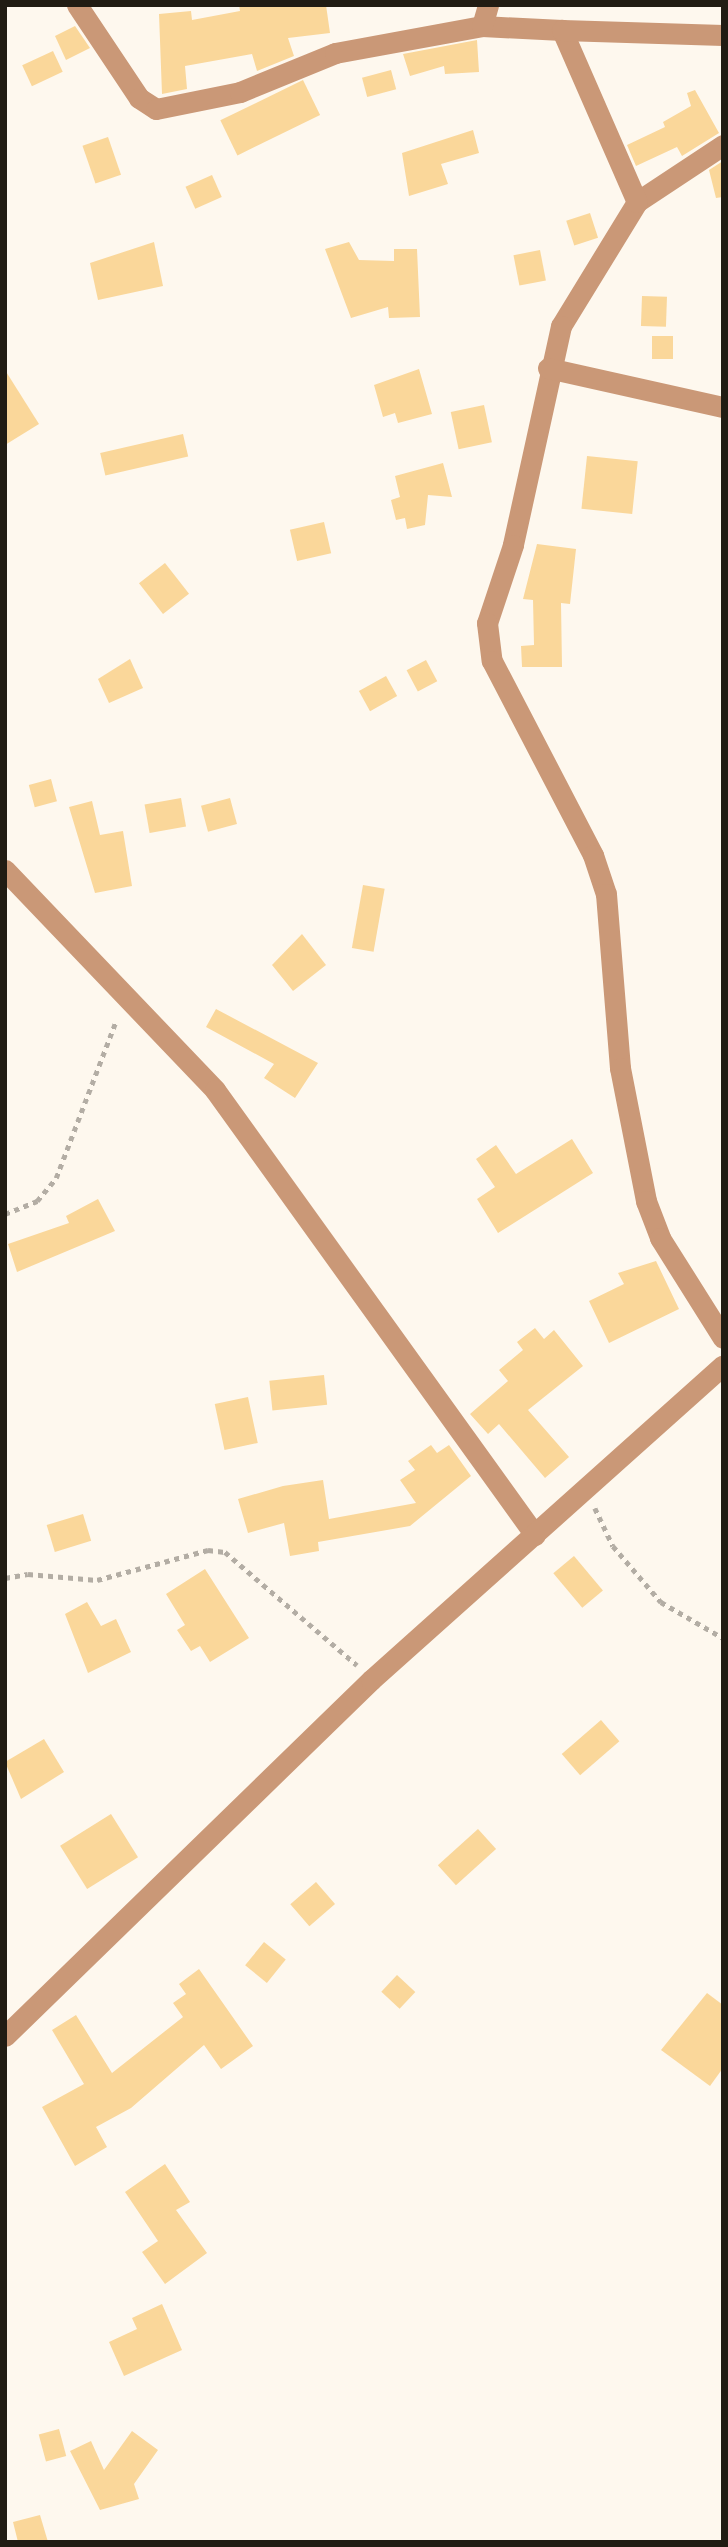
<!DOCTYPE html>
<html>
<head>
<meta charset="utf-8">
<style>
	body { margin:0 }
	#map { position:relative; width:728px; height:2547px; overflow:hidden; background:#fef8ee; font-family:"Playfair Display",serif }
	div>[style] { position:absolute }
	.building>* { inset:0; background:#fad79a; transform-origin:0 0 }
	.path>* { height:4.5px; margin-top:-2.25px; transform-origin:0; background:repeating-linear-gradient(90deg,#b3ada4 0 5px,transparent 0 10px) }
	.minor>* { height:21px; margin:-10.5px; padding:0 10.5px; transform-origin:10.5px; border-radius:10.5px; background:#ca9877 }
	span { translate:-50% -50%; white-space:nowrap; text-align:center; line-height:1.15; -webkit-text-stroke:5px #fef8ee; paint-order:stroke }
	.frame { position:absolute; inset:0; border:7px solid #211c13; pointer-events:none }
</style>
</head>
<body>
<div id="map">
	<div class="building">
		<i style="clip-path:polygon(239px 5px,326px 5px,330px 33px,288px 38px,294px 56px,257px 71px,252px 54px,185px 66px,187px 89px,162px 94px,159px 14px,191px 11px,192px 20px,240px 11px)"></i>
		<i style="clip-path:polygon(75px 26px,90px 48px,66px 60px,55px 36px)"></i>
		<i style="clip-path:polygon(477px 40px,479px 72px,445px 74px,444px 66px,410px 76px,403px 54px)"></i>
		<i style="left:53px;top:51px;width:23px;height:34px;rotate:65deg"></i>
		<i style="left:391px;top:70px;width:20px;height:30px;rotate:75deg"></i>
		<i style="left:303px;top:80px;width:39px;height:92px;rotate:64deg"></i>
		<i style="clip-path:polygon(695px 90px,719px 133px,682px 156px,677px 147px,636px 166px,627px 145px,665px 127px,663px 122px,691px 106px,687px 93px)"></i>
		<i style="clip-path:polygon(473px 130px,479px 153px,441px 164px,448px 184px,409px 196px,402px 153px)"></i>
		<i style="left:108px;top:137px;width:40px;height:27px;rotate:71deg"></i>
		<i style="clip-path:polygon(723px 161px,723px 197px,716px 198px,709px 170px)"></i>
		<i style="left:212px;top:175px;width:24px;height:29px;rotate:66deg"></i>
		<i style="left:590px;top:213px;width:26px;height:25px;rotate:72deg"></i>
		<i style="clip-path:polygon(154px 242px,163px 286px,98px 300px,90px 263px)"></i>
		<i style="clip-path:polygon(349px 242px,359px 260px,394px 261px,394px 249px,417px 249px,420px 317px,389px 318px,388px 307px,351px 318px,325px 249px)"></i>
		<i style="left:540px;top:250px;width:31px;height:27px;rotate:79deg"></i>
		<i style="left:642px;top:296px;width:25px;height:30px;rotate:2deg"></i>
		<i style="left:652px;top:336px;width:21px;height:23px"></i>
		<i style="clip-path:polygon(419px 369px,432px 414px,398px 423px,395px 413px,383px 417px,374px 385px)"></i>
		<i style="clip-path:polygon(5px 370px,39px 424px,5px 445px)"></i>
		<i style="left:484px;top:405px;width:38px;height:34px;rotate:78deg"></i>
		<i style="left:183px;top:434px;width:23px;height:85px;rotate:77deg"></i>
		<i style="left:587px;top:456px;width:51px;height:53px;rotate:6deg"></i>
		<i style="clip-path:polygon(443px 463px,452px 497px,428px 495px,425px 525px,407px 529px,405px 518px,396px 520px,391px 500px,400px 497px,395px 476px)"></i>
		<i style="left:324px;top:522px;width:32px;height:35px;rotate:77deg"></i>
		<i style="clip-path:polygon(537px 544px,576px 549px,570px 604px,561px 603px,562px 667px,522px 667px,521px 646px,534px 645px,533px 600px,523px 599px)"></i>
		<i style="left:165px;top:563px;width:39px;height:33px;rotate:52deg"></i>
		<i style="clip-path:polygon(130px 659px,143px 688px,109px 703px,98px 679px)"></i>
		<i style="left:426px;top:660px;width:24px;height:22px;rotate:62deg"></i>
		<i style="left:386px;top:676px;width:23px;height:31px;rotate:61deg"></i>
		<i style="left:51px;top:779px;width:23px;height:23px;rotate:75deg"></i>
		<i style="left:181px;top:798px;width:29px;height:37px;rotate:80deg"></i>
		<i style="left:230px;top:798px;width:27px;height:30px;rotate:75deg"></i>
		<i style="clip-path:polygon(92px 801px,100px 835px,123px 831px,132px 886px,95px 893px,69px 807px)"></i>
		<i style="left:363px;top:885px;width:22px;height:64px;rotate:10deg"></i>
		<i style="clip-path:polygon(302px 934px,326px 965px,293px 991px,272px 965px)"></i>
		<i style="clip-path:polygon(216px 1009px,318px 1063px,295px 1098px,264px 1078px,274px 1064px,206px 1027px)"></i>
		<i style="clip-path:polygon(572px 1139px,593px 1173px,498px 1233px,477px 1199px,495px 1187px,476px 1159px,496px 1145px,516px 1174px)"></i>
		<i style="clip-path:polygon(98px 1199px,115px 1231px,17px 1272px,8px 1244px,69px 1223px,66px 1216px)"></i>
		<i style="clip-path:polygon(656px 1261px,679px 1309px,609px 1343px,589px 1301px,624px 1284px,618px 1273px)"></i>
		<i style="clip-path:polygon(535px 1328px,544px 1339px,554px 1330px,583px 1366px,528px 1410px,569px 1457px,545px 1478px,499px 1424px,488px 1434px,470px 1414px,508px 1381px,499px 1370px,523px 1350px,517px 1342px)"></i>
		<i style="left:324px;top:1375px;width:30px;height:55px;rotate:84deg"></i>
		<i style="left:248px;top:1397px;width:47px;height:34px;rotate:78deg"></i>
		<i style="clip-path:polygon(431px 1445px,437px 1453px,449px 1445px,471px 1476px,410px 1526px,318px 1542px,319px 1551px,290px 1556px,284px 1523px,248px 1533px,238px 1499px,283px 1486px,323px 1480px,329px 1519px,416px 1503px,400px 1480px,415px 1470px,408px 1461px)"></i>
		<i style="left:83px;top:1514px;width:28px;height:38px;rotate:73deg"></i>
		<i style="left:574px;top:1556px;width:45px;height:27px;rotate:50deg"></i>
		<i style="clip-path:polygon(205px 1569px,249px 1638px,210px 1662px,200px 1646px,191px 1651px,177px 1630px,185px 1625px,166px 1594px)"></i>
		<i style="clip-path:polygon(87px 1602px,101px 1626px,116px 1619px,131px 1652px,88px 1673px,65px 1614px)"></i>
		<i style="left:601px;top:1720px;width:28px;height:52px;rotate:49deg"></i>
		<i style="clip-path:polygon(44px 1739px,64px 1772px,21px 1799px,5px 1762px)"></i>
		<i style="left:111px;top:1814px;width:51px;height:60px;rotate:58deg"></i>
		<i style="left:478px;top:1829px;width:27px;height:54px;rotate:48deg"></i>
		<i style="left:316px;top:1882px;width:29px;height:34px;rotate:49deg"></i>
		<i style="left:264px;top:1942px;width:28px;height:30px;rotate:39deg"></i>
		<i style="clip-path:polygon(199px 1969px,253px 2046px,221px 2069px,204px 2045px,131px 2108px,96px 2127px,107px 2147px,75px 2166px,42px 2107px,84px 2084px,52px 2030px,76px 2015px,112px 2073px,183px 2017px,173px 2003px,186px 1994px,179px 1984px)"></i>
		<i style="left:397px;top:1975px;width:25px;height:23px;rotate:43deg"></i>
		<i style="clip-path:polygon(707px 1993px,723px 2005px,723px 2068px,710px 2086px,661px 2050px)"></i>
		<i style="clip-path:polygon(165px 2164px,190px 2202px,176px 2210px,207px 2253px,165px 2284px,142px 2252px,158px 2241px,125px 2192px)"></i>
		<i style="clip-path:polygon(162px 2304px,182px 2350px,124px 2376px,109px 2342px,137px 2329px,132px 2318px)"></i>
		<i style="left:59px;top:2429px;width:28px;height:21px;rotate:75deg"></i>
		<i style="clip-path:polygon(132px 2431px,158px 2450px,134px 2484px,139px 2499px,100px 2510px,70px 2451px,91px 2441px,104px 2470px)"></i>
		<i style="clip-path:polygon(40px 2515px,48px 2542px,18px 2542px,13px 2522px)"></i>
	</div>
	<div class="path">
		<i style="left:5px;top:1214px;width:35px;rotate:-22deg"></i>
		<i style="left:37px;top:1201px;width:30px;rotate:-50deg"></i>
		<i style="left:56px;top:1178px;width:168px;rotate:-69.1deg"></i>
		<i style="left:595px;top:1508px;width:42px;rotate:64.7deg"></i>
		<i style="left:613px;top:1546px;width:74px;rotate:49.4deg"></i>
		<i style="left:661px;top:1602px;width:72px;rotate:30.1deg"></i>
		<i style="left:5px;top:1578px;width:23px;rotate:-10deg"></i>
		<i style="left:28px;top:1574px;width:69px;rotate:5deg"></i>
		<i style="left:97px;top:1580px;width:115px;rotate:-15.1deg"></i>
		<i style="left:208px;top:1550px;width:17px;rotate:7deg"></i>
		<i style="left:225px;top:1552px;width:174px;rotate:40.6deg"></i>
	</div>
	<div class="minor">
		<i style="left:77px;top:5px;width:112px;rotate:56.3deg"></i>
		<i style="left:139px;top:98px;width:20px;rotate:33deg"></i>
		<i style="left:156px;top:109px;width:86px;rotate:-11.4deg"></i>
		<i style="left:240px;top:92px;width:103px;rotate:-22.3deg"></i>
		<i style="left:335px;top:53px;width:149px;rotate:-10.4deg"></i>
		<i style="left:482px;top:26px;width:80px;rotate:2.9deg"></i>
		<i style="left:482px;top:26px;width:22px;rotate:-74deg"></i>
		<i style="left:723px;top:145px;width:103px;rotate:146.5deg"></i>
		<i style="left:637px;top:202px;width:145px;rotate:121.5deg"></i>
		<i style="left:561px;top:326px;width:224px;rotate:102.4deg"></i>
		<i style="left:513px;top:545px;width:82px;rotate:108.4deg"></i>
		<i style="left:487px;top:623px;width:38px;rotate:83deg"></i>
		<i style="left:492px;top:661px;width:219px;rotate:62.5deg"></i>
		<i style="left:593px;top:855px;width:41px;rotate:71.6deg"></i>
		<i style="left:606px;top:894px;width:175px;rotate:85.4deg"></i>
		<i style="left:620px;top:1068px;width:136px;rotate:78.9deg"></i>
		<i style="left:646px;top:1201px;width:40px;rotate:69deg"></i>
		<i style="left:660px;top:1238px;width:118px;rotate:57.8deg"></i>
		<i style="left:637px;top:202px;width:188px;rotate:-113.6deg"></i>
		<i style="left:562px;top:30px;width:161px;rotate:1.8deg"></i>
		<i style="left:548px;top:368px;width:179px;rotate:12.6deg"></i>
		<i style="left:5px;top:870px;width:304px;rotate:46.3deg"></i>
		<i style="left:215px;top:1090px;width:548px;rotate:54.28deg"></i>
		<i style="left:5px;top:2036px;width:511px;rotate:-44.21deg"></i>
		<i style="left:371px;top:1680px;width:472px;rotate:-41.8deg"></i>
	</div>
	<div class="frame"></div>
</div>
</body>
</html>
